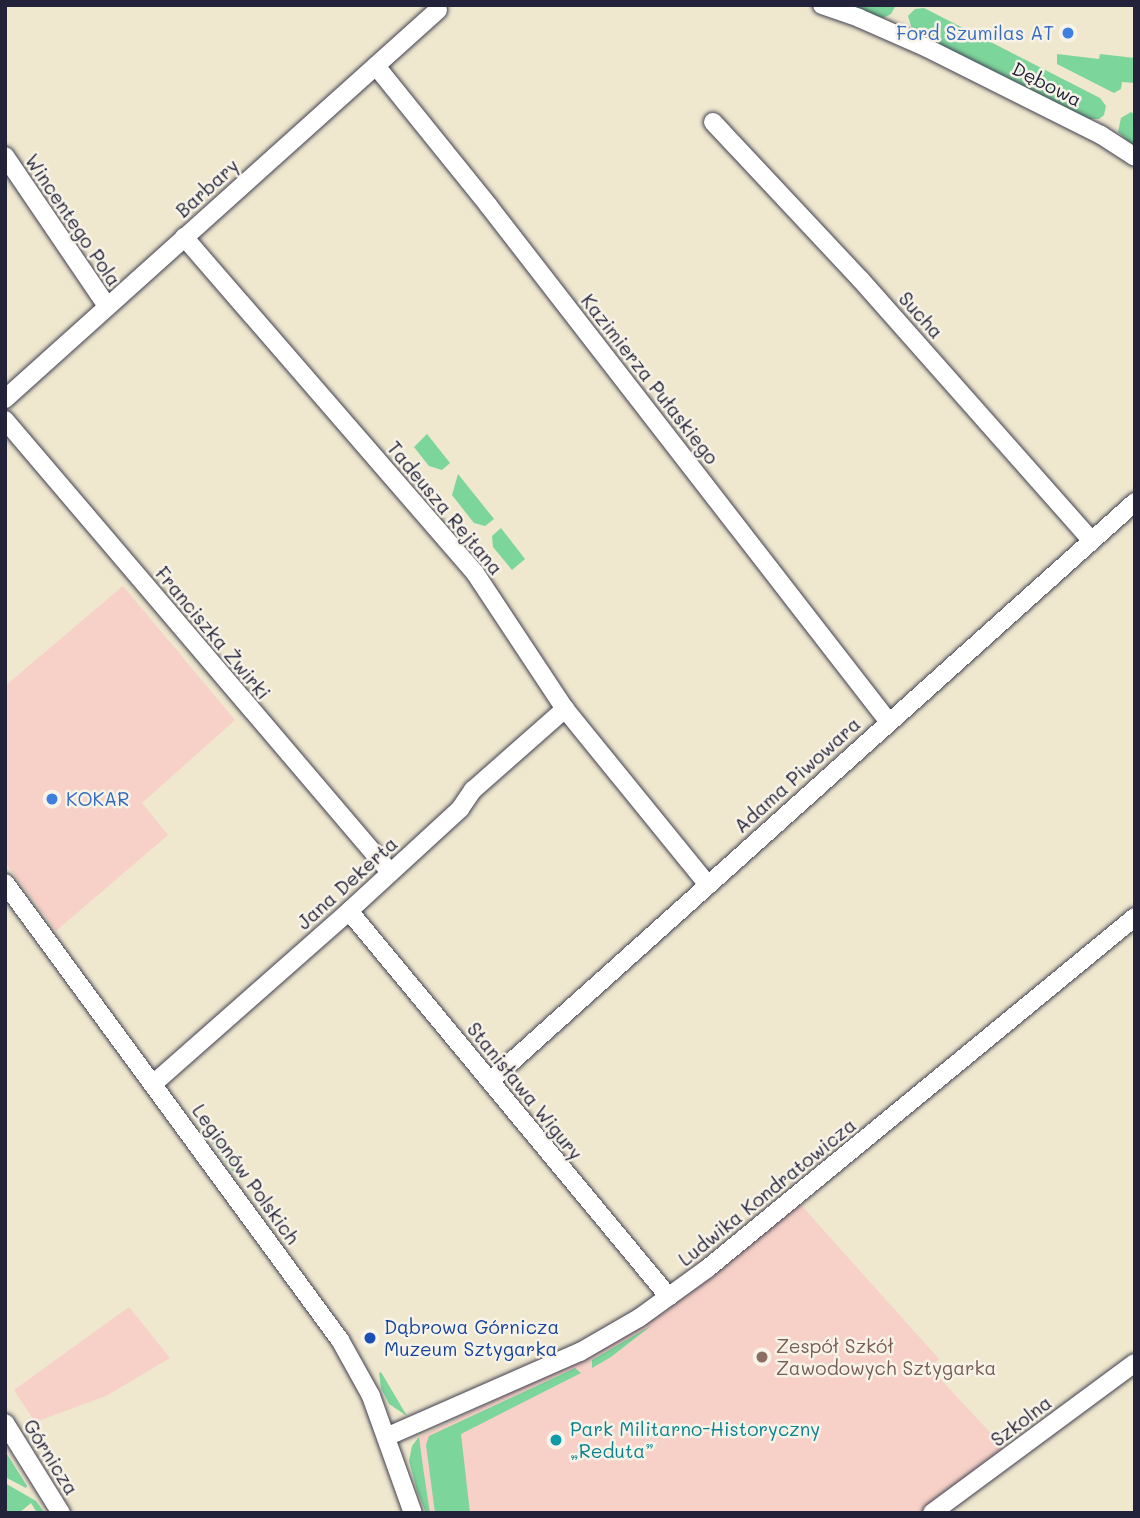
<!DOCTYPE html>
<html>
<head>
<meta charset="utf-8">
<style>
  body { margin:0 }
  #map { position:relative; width:1140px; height:1518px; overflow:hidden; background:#efe7ce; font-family:Mali,sans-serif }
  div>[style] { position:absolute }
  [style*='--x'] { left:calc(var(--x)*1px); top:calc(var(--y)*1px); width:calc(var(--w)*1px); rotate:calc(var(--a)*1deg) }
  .built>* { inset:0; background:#f7d1c7 }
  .green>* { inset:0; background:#7cd59b }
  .roads { filter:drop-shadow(0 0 2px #414051) drop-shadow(0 0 2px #414051) }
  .minor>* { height:18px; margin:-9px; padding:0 9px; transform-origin:9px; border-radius:9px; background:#fff }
  .dots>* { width:19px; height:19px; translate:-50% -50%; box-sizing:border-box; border:4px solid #f7f3e8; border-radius:50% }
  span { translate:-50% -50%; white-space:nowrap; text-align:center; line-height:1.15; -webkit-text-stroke:5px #f7f3e8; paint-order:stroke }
  .shop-label { font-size:19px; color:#366cbe }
  .right { translate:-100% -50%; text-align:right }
  .left { translate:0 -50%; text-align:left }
  .street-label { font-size:19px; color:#22223b }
  .transit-label { font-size:19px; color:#164399 }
  .education-label { font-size:19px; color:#785e54 }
  .culture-label { font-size:19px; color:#0d838f }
  .frame { position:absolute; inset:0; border:7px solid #22223b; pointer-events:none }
</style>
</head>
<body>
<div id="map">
  <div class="built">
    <div style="clip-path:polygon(123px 586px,235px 720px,142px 803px,168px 835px,56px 931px,5px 862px,5px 686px)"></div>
    <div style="clip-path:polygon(800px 1204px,939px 1359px,930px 1368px,1002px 1445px,1002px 1452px,921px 1513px,426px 1513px,409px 1461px,412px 1446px,419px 1437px,623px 1338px,685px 1295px)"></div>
    <div style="clip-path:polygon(129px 1307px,170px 1358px,106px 1396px,35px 1422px,14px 1390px)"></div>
  </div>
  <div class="green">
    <div style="clip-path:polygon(849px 5px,896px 5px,891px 14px,883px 18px)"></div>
    <div style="clip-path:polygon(924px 8px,1100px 98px,1106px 106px,1104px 115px,1099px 119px,1087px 119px,913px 32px,908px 16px,915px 9px)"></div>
    <div style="clip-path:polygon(1057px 54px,1099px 59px,1100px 54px,1135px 58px,1135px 83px,1122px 82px,1121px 89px,1114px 93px,1057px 64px)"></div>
    <div style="clip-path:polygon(1131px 112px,1135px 115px,1135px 147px,1118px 132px,1121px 118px)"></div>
    <div style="clip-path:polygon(427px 434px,450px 463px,442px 470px,429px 466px,414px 447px)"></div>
    <div style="clip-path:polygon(458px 474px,494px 519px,485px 526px,474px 523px,452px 495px)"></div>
    <div style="clip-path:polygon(501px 528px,525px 559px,512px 570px,493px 547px,492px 536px)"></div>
    <div style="clip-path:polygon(217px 1137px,241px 1170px,235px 1174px,211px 1141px)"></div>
    <div style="clip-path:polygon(652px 1325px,611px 1357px,592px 1368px,592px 1360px)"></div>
    <div style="clip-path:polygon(575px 1368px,581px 1373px,461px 1434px,470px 1513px,435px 1513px,426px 1445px,429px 1436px)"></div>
    <div style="clip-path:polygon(381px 1372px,407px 1416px,389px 1404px,381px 1388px,379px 1373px)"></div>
    <div style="clip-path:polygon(419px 1437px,424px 1474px,430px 1513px,426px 1513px,417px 1491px,409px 1461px,412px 1446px)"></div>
    <div style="clip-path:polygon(5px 1451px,27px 1486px,26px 1488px,5px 1477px)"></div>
    <div style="clip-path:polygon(5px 1483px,36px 1501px,45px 1513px,37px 1513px,31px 1503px,19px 1513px,5px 1513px)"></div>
  </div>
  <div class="roads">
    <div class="minor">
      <div style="--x:822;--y:5;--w:39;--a:19"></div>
      <div style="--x:859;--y:18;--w:74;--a:23.8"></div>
      <div style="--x:927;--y:48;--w:195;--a:26.6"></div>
      <div style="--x:1101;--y:135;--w:40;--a:32.9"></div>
      <div style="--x:376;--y:66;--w:179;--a:51.1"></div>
      <div style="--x:488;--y:205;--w:653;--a:52.22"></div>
      <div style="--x:713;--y:122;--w:216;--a:46.9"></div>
      <div style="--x:861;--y:280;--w:347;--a:48.5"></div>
      <div style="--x:5;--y:156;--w:181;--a:55.8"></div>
      <div style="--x:184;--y:237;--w:444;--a:49.1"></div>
      <div style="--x:475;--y:573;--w:163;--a:56.5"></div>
      <div style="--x:565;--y:709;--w:227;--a:50.9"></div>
      <div style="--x:5;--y:399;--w:582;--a:-41.94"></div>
      <div style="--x:5;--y:420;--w:594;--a:49.58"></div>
      <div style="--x:5;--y:883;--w:567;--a:53.76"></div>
      <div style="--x:340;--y:1340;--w:64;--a:61"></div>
      <div style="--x:371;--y:1396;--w:124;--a:70.3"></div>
      <div style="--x:349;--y:911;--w:501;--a:50.34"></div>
      <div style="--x:490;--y:1081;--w:867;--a:-41.91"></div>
      <div style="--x:153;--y:1084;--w:261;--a:-41.4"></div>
      <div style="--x:349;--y:911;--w:151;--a:-42.6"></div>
      <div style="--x:460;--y:809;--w:23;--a:-56"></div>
      <div style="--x:473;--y:790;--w:123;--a:-41.4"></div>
      <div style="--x:5;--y:1423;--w:106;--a:58.1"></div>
      <div style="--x:386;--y:1437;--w:212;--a:-23.7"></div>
      <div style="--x:580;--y:1352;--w:68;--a:-30"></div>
      <div style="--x:639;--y:1318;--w:85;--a:-35.9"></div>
      <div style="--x:708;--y:1268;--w:553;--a:-39.42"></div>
      <div style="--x:932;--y:1513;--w:252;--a:-36.5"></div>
    </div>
  </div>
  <div class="dots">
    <div style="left:1068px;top:33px;background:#3f7fe0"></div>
    <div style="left:52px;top:799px;background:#3f7fe0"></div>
    <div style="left:370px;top:1338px;background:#1a4fb4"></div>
    <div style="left:762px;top:1357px;background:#8d6e63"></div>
    <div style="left:556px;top:1440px;background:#0f9aa8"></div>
  </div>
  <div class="shop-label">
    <span class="right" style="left:1054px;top:33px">Ford Szumilas AT</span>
    <span class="left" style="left:66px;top:799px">KOKAR</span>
  </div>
  <div class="street-label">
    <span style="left:1047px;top:84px;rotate:27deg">Dębowa</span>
    <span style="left:207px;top:188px;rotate:-42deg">Barbary</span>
    <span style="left:73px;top:220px;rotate:56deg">Wincentego Pola</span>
    <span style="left:921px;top:315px;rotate:48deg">Sucha</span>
    <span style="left:650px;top:379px;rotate:52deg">Kazimierza Pułaskiego</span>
    <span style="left:445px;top:508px;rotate:50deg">Tadeusza Rejtana</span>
    <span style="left:213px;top:633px;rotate:50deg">Franciszka Żwirki</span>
    <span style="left:797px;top:775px;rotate:-42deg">Adama Piwowara</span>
    <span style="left:347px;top:883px;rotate:-42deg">Jana Dekerta</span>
    <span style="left:525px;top:1091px;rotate:51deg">Stanisława Wigury</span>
    <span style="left:246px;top:1174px;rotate:54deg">Legionów Polskich</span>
    <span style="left:767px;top:1192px;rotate:-39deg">Ludwika Kondratowicza</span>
    <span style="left:1021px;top:1421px;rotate:-37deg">Szkolna</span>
    <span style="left:51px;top:1457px;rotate:58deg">Górnicza</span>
  </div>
  <div class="transit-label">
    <span class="left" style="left:384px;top:1338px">Dąbrowa Górnicza<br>Muzeum Sztygarka</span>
  </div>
  <div class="education-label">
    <span class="left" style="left:776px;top:1357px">Zespół Szkół<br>Zawodowych Sztygarka</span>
  </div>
  <div class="culture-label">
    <span class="left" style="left:570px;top:1440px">Park Militarno-Historyczny<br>„Reduta”</span>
  </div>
  <div class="frame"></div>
</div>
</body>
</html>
